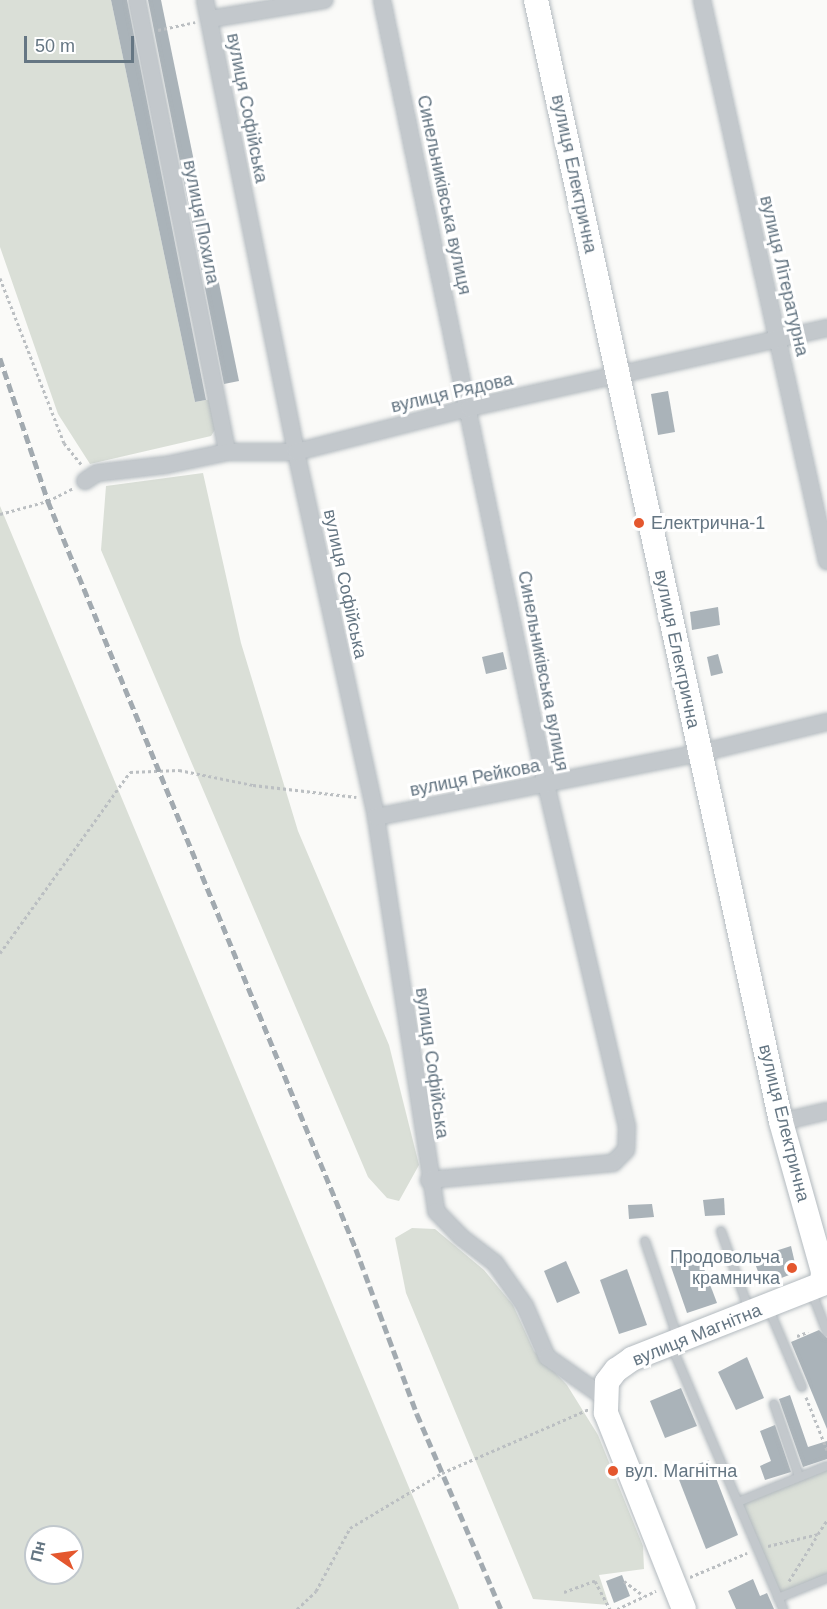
<!DOCTYPE html>
<html>
<head>
<meta charset="utf-8">
<style>
  body { margin:0 }
  #map { position:relative; width:827px; height:1609px; overflow:hidden; background:#fafaf8; font-family:Helvetica,sans-serif }
  div>[style] { position:absolute }
  [style*='--x'] { left:calc(var(--x)*1px); top:calc(var(--y)*1px); width:calc(var(--w)*1px); rotate:calc(var(--a)*1deg) }
  .green>* { inset:0; background:#dadfd7 }
  .building>* { inset:0; background:#aab3b9 }
  .path>* { height:3px; margin-top:-1.5px; transform-origin:0; background:repeating-linear-gradient(90deg,#bbbfc2 0 3px,transparent 0 6px) }
  .roads { filter:drop-shadow(0 0 2px #b3babf) drop-shadow(0 0 2px #b3babf) }
  .lane>* { height:8px; margin:-4px; padding:0 4px; transform-origin:4px; border-radius:4px; background:#c3c8cc }
  .street>* { height:16px; margin:-8px; padding:0 8px; transform-origin:8px; border-radius:8px; background:#c3c8cc }
  .secondary>* { height:24px; margin:-12px; padding:0 12px; transform-origin:12px; border-radius:12px; background:#fff }
  .rail>* { height:4.5px; margin-top:-2.25px; transform-origin:0; background:repeating-linear-gradient(90deg,#a2aab0 0 9px,transparent 0 13.5px) }
  .dots>* { width:16px; height:16px; translate:-50% -50%; box-sizing:border-box; border:3px solid #fff; border-radius:50% }
  span { translate:-50% -50%; white-space:nowrap; text-align:center; line-height:1.15; -webkit-text-stroke:6px #fff; paint-order:stroke }
  .street-label { font-size:18px; color:#657683 }
  .poi-label { font-size:18px; color:#657683 }
  .left { translate:0 -50%; text-align:left }
  .right { translate:-100% -50%; text-align:right }
  .north { position:absolute; left:24px; top:1525px; width:60px; height:60px; box-sizing:border-box; background:#fff; border:2px solid #c1c8cd; border-radius:50%; rotate:283deg; font-size:16px; font-weight:700; line-height:24px; text-align:center; color:#657683 }
  .north::after { content:''; display:block; margin:auto; width:21px; height:27px; background:#e4572e; clip-path:polygon(50% 0,100% 100%,50% 72%,0 100%) }
  .scale { position:absolute; left:24px; top:36px; width:110px; height:27px; box-sizing:border-box; border:3px solid #657683; border-top:0; padding-left:8px; font-size:18px; line-height:21px; white-space:nowrap; color:#657683; -webkit-text-stroke:4px #fff; paint-order:stroke }
</style>
</head>
<body>
<div id="map">
  <div class="green">
    <div style="clip-path:polygon(0 0,111px 0,195px 402px,212px 399px,218px 425px,211px 436px,90px 464px,58px 414px,0 247px)"></div>
    <div style="clip-path:polygon(203px 473px,241px 643px,298px 831px,389px 1045px,419px 1165px,399px 1201px,387px 1198px,368px 1177px,101px 550px,106px 486px)"></div>
    <div style="clip-path:polygon(evenodd,0 506px,458px 1605px,459px 1609px,0 1609px,0 506px,36px 1537px,72px 1537px,72px 1573px,36px 1573px,36px 1537px)"></div>
    <div style="clip-path:polygon(412px 1228px,435px 1229px,484px 1270px,513px 1305px,534px 1351px,567px 1385px,598px 1435px,643px 1546px,644px 1569px,599px 1575px,609px 1605px,533px 1599px,406px 1293px,395px 1238px)"></div>
    <div style="clip-path:polygon(827px 1466px,827px 1578px,778px 1598px,738px 1502px)"></div>
  </div>
  <div class="building">
    <div style="clip-path:polygon(111px 0,127px 0,206px 400px,195px 402px)"></div>
    <div style="clip-path:polygon(148px 0,161px 0,239px 381px,224px 384px)"></div>
    <div style="clip-path:polygon(668px 391px,675px 432px,658px 435px,651px 394px)"></div>
    <div style="clip-path:polygon(718px 607px,720px 625px,692px 630px,690px 612px)"></div>
    <div style="clip-path:polygon(503px 652px,507px 669px,486px 674px,482px 657px)"></div>
    <div style="clip-path:polygon(718px 654px,723px 673px,711px 676px,707px 657px)"></div>
    <div style="clip-path:polygon(724px 1198px,725px 1215px,705px 1216px,703px 1200px)"></div>
    <div style="clip-path:polygon(652px 1204px,654px 1217px,629px 1219px,628px 1205px)"></div>
    <div style="clip-path:polygon(791px 1246px,797px 1272px,763px 1285px,753px 1258px)"></div>
    <div style="clip-path:polygon(697px 1250px,717px 1303px,687px 1313px,669px 1261px)"></div>
    <div style="clip-path:polygon(566px 1261px,580px 1293px,557px 1303px,544px 1271px)"></div>
    <div style="clip-path:polygon(627px 1269px,647px 1325px,619px 1334px,600px 1280px)"></div>
    <div style="clip-path:polygon(819px 1330px,827px 1338px,827px 1429px,791px 1342px)"></div>
    <div style="clip-path:polygon(747px 1357px,764px 1398px,736px 1410px,718px 1372px)"></div>
    <div style="clip-path:polygon(681px 1388px,697px 1426px,665px 1438px,650px 1401px)"></div>
    <div style="clip-path:polygon(790px 1395px,808px 1447px,827px 1441px,827px 1459px,803px 1467px,779px 1399px)"></div>
    <div style="clip-path:polygon(775px 1425px,791px 1472px,765px 1480px,760px 1466px,771px 1461px,760px 1431px)"></div>
    <div style="clip-path:polygon(709px 1460px,738px 1535px,706px 1549px,676px 1472px)"></div>
    <div style="clip-path:polygon(622px 1575px,630px 1596px,614px 1603px,606px 1581px)"></div>
    <div style="clip-path:polygon(753px 1579px,760px 1596px,767px 1593px,774px 1609px,736px 1609px,728px 1591px)"></div>
  </div>
  <div class="path">
    <div style="--x:158;--y:30;--w:38;--a:-12"></div>
    <div style="--x:0;--y:278;--w:177;--a:68.8"></div>
    <div style="--x:64;--y:443;--w:28;--a:51"></div>
    <div style="--x:0;--y:514;--w:50;--a:-15.2"></div>
    <div style="--x:48;--y:501;--w:28;--a:-27"></div>
    <div style="--x:0;--y:953;--w:223;--a:-54.3"></div>
    <div style="--x:130;--y:772;--w:49;--a:-2.3"></div>
    <div style="--x:179;--y:770;--w:76;--a:11.5"></div>
    <div style="--x:253;--y:785;--w:104;--a:6.6"></div>
    <div style="--x:797;--y:1336;--w:12;--a:-20"></div>
    <div style="--x:806;--y:1397;--w:57;--a:68.4"></div>
    <div style="--x:768;--y:1546;--w:51;--a:-13.5"></div>
    <div style="--x:818;--y:1534;--w:17;--a:-57"></div>
    <div style="--x:690;--y:1577;--w:62;--a:-22.8"></div>
    <div style="--x:624;--y:1581;--w:25;--a:37"></div>
    <div style="--x:789;--y:1581;--w:53;--a:-58.1"></div>
    <div style="--x:564;--y:1592;--w:33;--a:-20"></div>
    <div style="--x:595;--y:1581;--w:32;--a:62"></div>
    <div style="--x:297;--y:1609;--w:26;--a:-43"></div>
    <div style="--x:316;--y:1591;--w:72;--a:-61.6"></div>
    <div style="--x:350;--y:1528;--w:107;--a:-30.9"></div>
    <div style="--x:442;--y:1473;--w:160;--a:-23.5"></div>
    <div style="--x:617;--y:1609;--w:43;--a:-24.8"></div>
  </div>
  <div class="roads">
    <div class="lane">
      <div style="--x:721;--y:1231;--w:84;--a:70.5"></div>
      <div style="--x:645;--y:1241;--w:103;--a:71.4"></div>
      <div style="--x:811;--y:1290;--w:45;--a:69.1"></div>
      <div style="--x:768;--y:1307;--w:87;--a:67"></div>
      <div style="--x:672;--y:1347;--w:285;--a:67"></div>
      <div style="--x:774;--y:1404;--w:76;--a:70.9"></div>
      <div style="--x:738;--y:1502;--w:96;--a:-22"></div>
      <div style="--x:778;--y:1598;--w:53;--a:-22.2"></div>
    </div>
    <div class="street">
      <div style="--x:137;--y:0;--w:461;--a:78.7"></div>
      <div style="--x:205;--y:0;--w:461;--a:78.6"></div>
      <div style="--x:296;--y:452;--w:374;--a:77.6"></div>
      <div style="--x:376;--y:817;--w:399;--a:81.3"></div>
      <div style="--x:436;--y:1211;--w:36;--a:46"></div>
      <div style="--x:461;--y:1237;--w:43;--a:37.4"></div>
      <div style="--x:495;--y:1263;--w:52;--a:55.1"></div>
      <div style="--x:525;--y:1306;--w:56;--a:66.7"></div>
      <div style="--x:547;--y:1357;--w:70;--a:35.1"></div>
      <div style="--x:382;--y:0;--w:801;--a:78.19"></div>
      <div style="--x:546;--y:784;--w:351;--a:76.7"></div>
      <div style="--x:627;--y:1126;--w:24;--a:92"></div>
      <div style="--x:626;--y:1150;--w:18;--a:135"></div>
      <div style="--x:613;--y:1163;--w:185;--a:174.7"></div>
      <div style="--x:702;--y:0;--w:575;--a:77.44"></div>
      <div style="--x:210;--y:19;--w:116;--a:-9.5"></div>
      <div style="--x:85;--y:481;--w:14;--a:-34"></div>
      <div style="--x:97;--y:473;--w:69;--a:-6.6"></div>
      <div style="--x:166;--y:465;--w:62;--a:-12"></div>
      <div style="--x:227;--y:452;--w:69;--a:0"></div>
      <div style="--x:296;--y:452;--w:179;--a:-14.3"></div>
      <div style="--x:469;--y:408;--w:367;--a:-12.6"></div>
      <div style="--x:376;--y:817;--w:330;--a:-11.2"></div>
      <div style="--x:700;--y:753;--w:131;--a:-13.7"></div>
      <div style="--x:781;--y:1122;--w:47;--a:-13.4"></div>
    </div>
    <div class="secondary">
      <div style="--x:536;--y:0;--w:1148;--a:77.68"></div>
      <div style="--x:781;--y:1122;--w:155;--a:74.3"></div>
      <div style="--x:823;--y:1271;--w:13;--a:94"></div>
      <div style="--x:822;--y:1284;--w:204;--a:158.5"></div>
      <div style="--x:632;--y:1359;--w:19;--a:145"></div>
      <div style="--x:616;--y:1370;--w:15;--a:127"></div>
      <div style="--x:607;--y:1382;--w:31;--a:92"></div>
      <div style="--x:606;--y:1413;--w:211;--a:68.3"></div>
    </div>
  </div>
  <div class="rail">
    <div style="--x:0;--y:358;--w:151;--a:71.4"></div>
    <div style="--x:48;--y:501;--w:809;--a:67.62"></div>
    <div style="--x:356;--y:1249;--w:176;--a:69.7"></div>
    <div style="--x:417;--y:1414;--w:212;--a:66.7"></div>
  </div>
  <div class="dots">
    <div style="left:639px;top:523px;background:#e4572e"></div>
    <div style="left:792px;top:1268px;background:#e4572e"></div>
    <div style="left:613px;top:1471px;background:#e4572e"></div>
  </div>
  <div class="street-label">
    <span style="left:247px;top:108px;rotate:79deg">вулиця Софійська</span>
    <span style="left:574px;top:174px;rotate:78deg">вулиця Електрична</span>
    <span style="left:444px;top:195px;rotate:78deg">Синельниківська вулиця</span>
    <span style="left:201px;top:222px;rotate:79deg">вулиця Похила</span>
    <span style="left:784px;top:276px;rotate:77deg">вулиця Літературна</span>
    <span style="left:452px;top:393px;rotate:-13deg">вулиця Рядова</span>
    <span style="left:345px;top:584px;rotate:78deg">вулиця Софійська</span>
    <span style="left:677px;top:649px;rotate:78deg">вулиця Електрична</span>
    <span style="left:543px;top:671px;rotate:79deg">Синельниківська вулиця</span>
    <span style="left:475px;top:778px;rotate:-11deg">вулиця Рейкова</span>
    <span style="left:432px;top:1063px;rotate:82deg">вулиця Софійська</span>
    <span style="left:784px;top:1123px;rotate:76deg">вулиця Електрична</span>
    <span style="left:697px;top:1335px;rotate:-22deg">вулиця Магнітна</span>
  </div>
  <div class="poi-label">
    <span class="left" style="left:651px;top:523px">Електрична-1</span>
    <span class="right" style="left:780px;top:1268px">Продовольча<br>крамничка</span>
    <span class="left" style="left:625px;top:1471px">вул. Магнітна</span>
  </div>
  <div class="north">Пн</div>
  <div class="scale">50 m</div>
</div>
</body>
</html>
